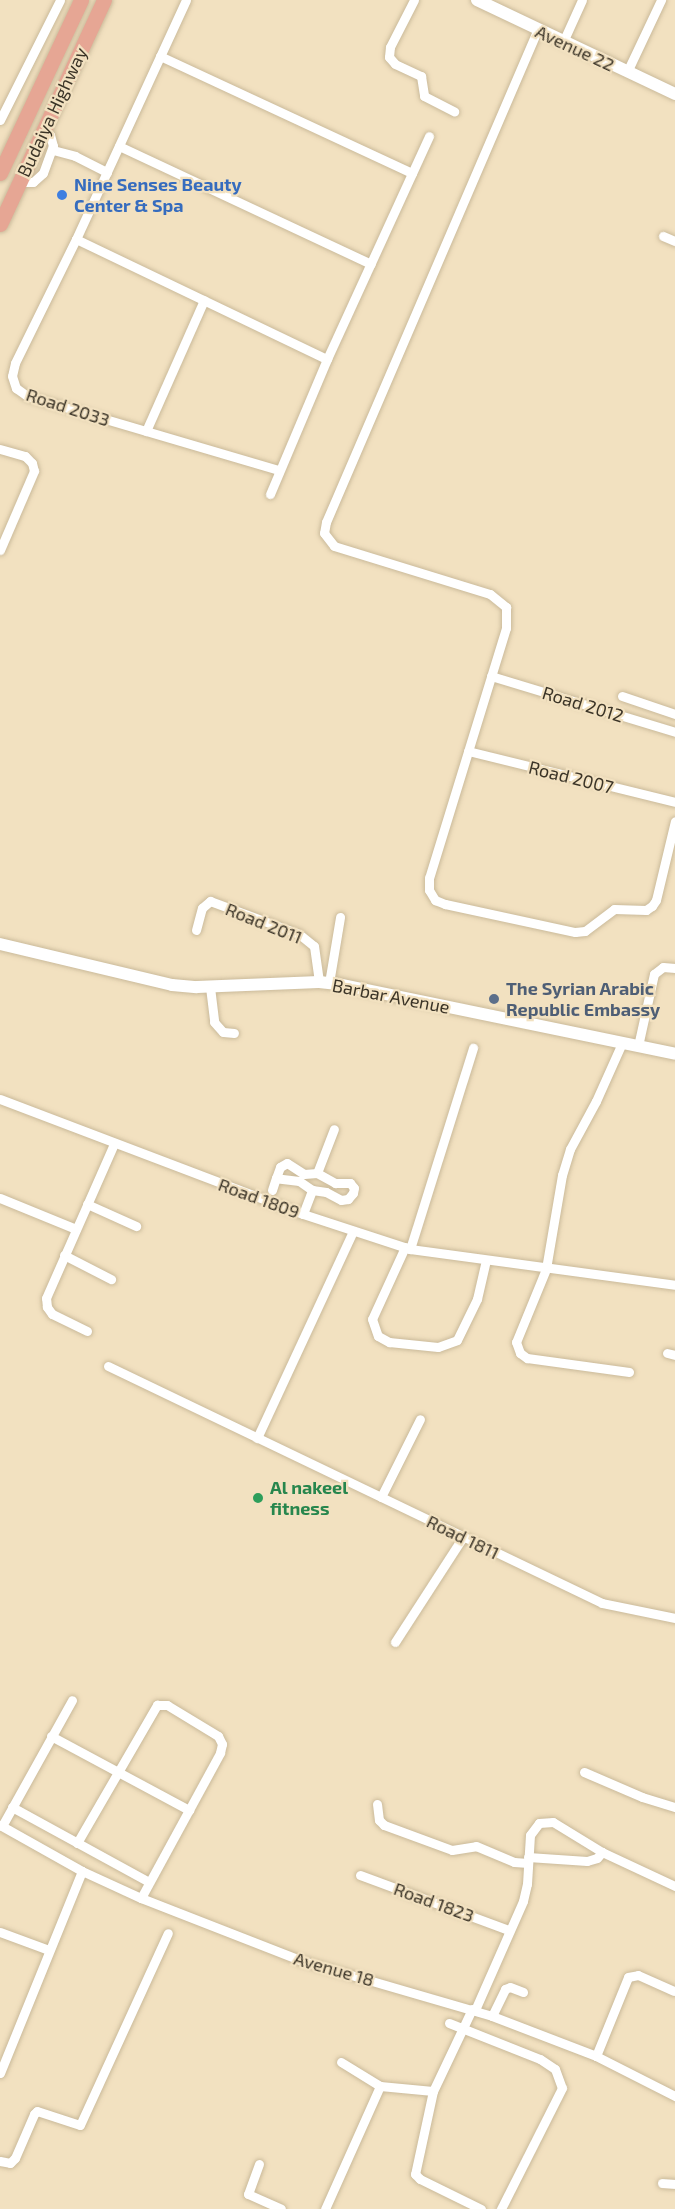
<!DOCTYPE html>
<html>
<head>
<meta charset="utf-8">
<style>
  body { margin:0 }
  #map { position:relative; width:675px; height:2209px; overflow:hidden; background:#f2e1c0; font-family:"Exo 2",sans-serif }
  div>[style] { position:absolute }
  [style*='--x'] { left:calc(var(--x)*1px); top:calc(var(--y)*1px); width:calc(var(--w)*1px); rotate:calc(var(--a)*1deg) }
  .roads { filter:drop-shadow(0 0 2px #caba9a) drop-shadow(0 0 2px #caba9a) }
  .minor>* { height:9px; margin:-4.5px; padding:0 4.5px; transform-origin:4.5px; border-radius:4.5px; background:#fff }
  .tertiary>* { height:12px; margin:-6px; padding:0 6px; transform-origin:6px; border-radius:6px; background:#fff }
  .primary>* { height:15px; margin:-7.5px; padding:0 7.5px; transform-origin:7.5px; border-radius:7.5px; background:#e6a694 }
  .dots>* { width:16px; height:16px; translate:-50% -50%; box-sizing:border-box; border:3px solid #f2e1c0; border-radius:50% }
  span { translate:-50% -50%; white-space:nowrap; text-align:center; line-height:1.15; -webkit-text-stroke:4.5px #f2e1c0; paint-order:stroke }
  .street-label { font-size:18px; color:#3b3427 }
  .shop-label { font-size:18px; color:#366cbe; font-weight:700 }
  .left { translate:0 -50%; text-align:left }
  .service-label { font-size:18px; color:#4e5e75; font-weight:700 }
  .leisure-label { font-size:18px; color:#27864d; font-weight:700 }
</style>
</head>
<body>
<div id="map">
  <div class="roads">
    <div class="minor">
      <div style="--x:186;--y:0;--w:263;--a:114.7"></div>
      <div style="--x:76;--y:239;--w:138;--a:116.2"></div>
      <div style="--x:15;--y:363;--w:13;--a:103"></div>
      <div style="--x:12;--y:376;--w:13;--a:72"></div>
      <div style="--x:16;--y:388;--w:14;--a:36"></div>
      <div style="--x:27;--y:396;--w:263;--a:16.4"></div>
      <div style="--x:414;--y:0;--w:53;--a:117.1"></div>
      <div style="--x:390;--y:47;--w:10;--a:96"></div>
      <div style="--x:389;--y:57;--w:9;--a:49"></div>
      <div style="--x:395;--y:64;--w:29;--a:25"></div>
      <div style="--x:421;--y:76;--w:20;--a:81"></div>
      <div style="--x:424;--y:96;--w:34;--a:27"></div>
      <div style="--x:537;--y:31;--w:534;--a:113.25"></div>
      <div style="--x:326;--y:522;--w:11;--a:100"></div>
      <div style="--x:324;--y:533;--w:16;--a:52"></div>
      <div style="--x:334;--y:546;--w:163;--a:17.1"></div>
      <div style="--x:490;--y:594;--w:21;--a:39"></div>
      <div style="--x:506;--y:607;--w:21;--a:90"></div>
      <div style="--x:506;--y:628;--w:262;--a:107.1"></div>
      <div style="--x:429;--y:878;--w:12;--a:90"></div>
      <div style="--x:429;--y:890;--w:12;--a:59"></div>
      <div style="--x:435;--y:900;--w:11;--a:22"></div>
      <div style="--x:445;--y:904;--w:133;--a:12.2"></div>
      <div style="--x:575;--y:932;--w:10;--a:-6"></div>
      <div style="--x:585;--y:931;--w:36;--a:-37"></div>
      <div style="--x:614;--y:909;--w:32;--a:2"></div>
      <div style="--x:646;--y:910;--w:7;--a:-34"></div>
      <div style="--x:652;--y:906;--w:7;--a:-56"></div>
      <div style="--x:656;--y:900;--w:81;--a:-76.5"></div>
      <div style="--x:563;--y:42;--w:46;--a:-65.7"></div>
      <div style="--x:160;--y:56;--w:278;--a:24.9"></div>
      <div style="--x:627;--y:72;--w:80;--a:-64.7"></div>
      <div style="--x:0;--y:120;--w:134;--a:-63.4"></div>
      <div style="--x:119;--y:146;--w:278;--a:25.1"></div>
      <div style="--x:53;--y:150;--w:23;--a:15"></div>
      <div style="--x:75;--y:156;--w:36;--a:27"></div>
      <div style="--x:20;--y:182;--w:13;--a:0"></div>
      <div style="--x:33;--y:182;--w:13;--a:-42"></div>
      <div style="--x:43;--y:173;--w:29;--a:-70"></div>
      <div style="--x:53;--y:146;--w:11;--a:-105"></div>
      <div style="--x:50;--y:135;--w:8;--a:-140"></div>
      <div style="--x:663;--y:236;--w:13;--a:23"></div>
      <div style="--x:76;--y:239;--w:278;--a:25.6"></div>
      <div style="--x:146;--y:431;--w:143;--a:-66.1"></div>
      <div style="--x:0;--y:449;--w:26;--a:16"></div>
      <div style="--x:25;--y:456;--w:10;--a:45"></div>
      <div style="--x:32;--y:463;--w:8;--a:76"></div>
      <div style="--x:34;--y:471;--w:86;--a:113.3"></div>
      <div style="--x:270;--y:494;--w:147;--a:-67.1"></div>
      <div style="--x:327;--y:359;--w:245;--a:-65.4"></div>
      <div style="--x:491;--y:676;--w:192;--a:16.9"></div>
      <div style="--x:622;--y:696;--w:56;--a:18.8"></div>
      <div style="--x:468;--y:751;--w:213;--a:13.8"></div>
      <div style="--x:196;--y:930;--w:23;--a:-75"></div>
      <div style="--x:202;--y:908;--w:11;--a:-41"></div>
      <div style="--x:210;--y:901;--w:95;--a:20.3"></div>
      <div style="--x:299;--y:934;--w:19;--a:39"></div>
      <div style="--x:314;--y:946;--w:36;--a:82"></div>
      <div style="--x:329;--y:983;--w:67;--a:-80.5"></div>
      <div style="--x:210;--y:987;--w:35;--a:83"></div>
      <div style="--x:214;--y:1022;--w:13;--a:48"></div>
      <div style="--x:223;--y:1032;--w:11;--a:5"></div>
      <div style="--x:622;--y:1043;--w:64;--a:114.1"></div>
      <div style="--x:596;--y:1101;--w:55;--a:118.4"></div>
      <div style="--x:570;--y:1149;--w:27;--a:107"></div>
      <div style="--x:562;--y:1175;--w:95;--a:99.7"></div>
      <div style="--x:546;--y:1269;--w:79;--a:112.3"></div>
      <div style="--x:516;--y:1342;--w:12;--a:70"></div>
      <div style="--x:520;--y:1353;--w:9;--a:36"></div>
      <div style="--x:527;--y:1358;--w:103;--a:7.8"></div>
      <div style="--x:638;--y:1046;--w:74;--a:-77.5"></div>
      <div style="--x:654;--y:974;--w:11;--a:-38"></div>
      <div style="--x:663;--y:967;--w:12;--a:5"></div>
      <div style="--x:0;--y:1099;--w:324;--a:20.8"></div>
      <div style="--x:303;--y:1214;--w:113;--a:18.1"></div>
      <div style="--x:410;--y:1249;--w:267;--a:7.7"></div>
      <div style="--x:287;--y:1163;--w:20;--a:33"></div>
      <div style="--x:304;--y:1174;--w:13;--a:-4"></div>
      <div style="--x:317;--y:1173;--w:21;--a:29"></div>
      <div style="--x:335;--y:1183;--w:15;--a:0"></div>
      <div style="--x:350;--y:1183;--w:6;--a:51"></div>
      <div style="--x:354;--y:1188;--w:5;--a:101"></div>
      <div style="--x:353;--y:1193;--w:8;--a:130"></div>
      <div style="--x:348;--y:1199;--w:7;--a:172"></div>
      <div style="--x:341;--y:1200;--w:17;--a:-152"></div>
      <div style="--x:326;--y:1192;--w:14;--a:-172"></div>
      <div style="--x:312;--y:1190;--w:16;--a:-145"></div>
      <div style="--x:299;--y:1181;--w:23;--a:-173"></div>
      <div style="--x:276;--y:1178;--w:12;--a:-70"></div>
      <div style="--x:280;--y:1167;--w:8;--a:-30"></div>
      <div style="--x:317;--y:1173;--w:47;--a:-68.9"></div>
      <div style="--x:272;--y:1190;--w:13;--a:-72"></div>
      <div style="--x:0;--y:1198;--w:82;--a:22.2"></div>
      <div style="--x:87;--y:1204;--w:54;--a:24.2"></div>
      <div style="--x:303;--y:1214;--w:26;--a:-69"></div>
      <div style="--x:405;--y:1247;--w:79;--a:114.6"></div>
      <div style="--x:372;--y:1319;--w:18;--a:71"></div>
      <div style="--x:378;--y:1336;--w:13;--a:29"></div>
      <div style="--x:389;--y:1342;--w:49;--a:5.8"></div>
      <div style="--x:438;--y:1347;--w:20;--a:-20"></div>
      <div style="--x:457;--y:1340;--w:46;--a:-64"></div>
      <div style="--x:477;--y:1299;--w:39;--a:-77"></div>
      <div style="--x:410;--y:1249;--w:211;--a:-72.6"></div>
      <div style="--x:64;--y:1255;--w:53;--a:27.1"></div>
      <div style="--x:87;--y:1331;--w:39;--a:-154"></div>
      <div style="--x:52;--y:1314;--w:9;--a:-126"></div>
      <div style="--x:47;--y:1307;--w:9;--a:-96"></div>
      <div style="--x:46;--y:1298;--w:168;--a:-66.2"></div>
      <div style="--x:667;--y:1353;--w:8;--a:14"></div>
      <div style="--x:108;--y:1366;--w:548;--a:25.63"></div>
      <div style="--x:602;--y:1603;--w:75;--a:11.6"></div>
      <div style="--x:257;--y:1438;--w:228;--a:-65.1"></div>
      <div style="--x:381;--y:1497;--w:87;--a:-63.4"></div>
      <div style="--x:395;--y:1642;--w:125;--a:-57.1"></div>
      <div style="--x:51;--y:1736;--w:157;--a:28.2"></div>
      <div style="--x:584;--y:1772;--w:63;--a:23.3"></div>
      <div style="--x:642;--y:1797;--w:34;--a:17"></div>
      <div style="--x:377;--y:1804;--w:16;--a:83"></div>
      <div style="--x:379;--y:1820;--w:7;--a:45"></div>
      <div style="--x:384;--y:1825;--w:72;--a:20.2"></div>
      <div style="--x:452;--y:1850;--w:24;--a:-9"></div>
      <div style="--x:476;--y:1846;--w:41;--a:22.8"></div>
      <div style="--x:514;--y:1862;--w:14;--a:4"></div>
      <div style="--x:12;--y:1807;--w:156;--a:28.7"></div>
      <div style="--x:0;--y:1825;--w:94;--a:29.3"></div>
      <div style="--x:82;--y:1871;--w:65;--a:24.6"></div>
      <div style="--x:141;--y:1898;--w:174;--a:21.3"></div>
      <div style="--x:303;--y:1961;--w:197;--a:16.2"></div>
      <div style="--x:492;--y:2016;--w:111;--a:21"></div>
      <div style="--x:596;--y:2056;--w:89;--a:26.9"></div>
      <div style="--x:2;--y:1826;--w:144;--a:-60.9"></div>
      <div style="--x:77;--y:1843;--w:160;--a:-59.9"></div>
      <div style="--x:157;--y:1705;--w:10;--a:0"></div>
      <div style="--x:167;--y:1705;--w:60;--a:31.3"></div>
      <div style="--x:218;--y:1736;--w:9;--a:63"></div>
      <div style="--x:222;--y:1744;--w:9;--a:103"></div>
      <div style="--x:220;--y:1753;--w:165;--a:118.6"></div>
      <div style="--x:528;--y:1857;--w:59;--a:3.9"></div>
      <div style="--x:587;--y:1861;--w:10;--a:-17"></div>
      <div style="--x:597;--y:1858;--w:8;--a:-50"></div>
      <div style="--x:360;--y:1875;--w:159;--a:20.3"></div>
      <div style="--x:0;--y:1932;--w:52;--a:20.2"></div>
      <div style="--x:472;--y:2009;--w:91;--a:115.4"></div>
      <div style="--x:433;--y:2091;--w:85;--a:102.2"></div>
      <div style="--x:415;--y:2174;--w:7;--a:45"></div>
      <div style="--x:420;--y:2179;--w:68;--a:26.2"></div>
      <div style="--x:475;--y:2010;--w:119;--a:-66.2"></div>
      <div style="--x:523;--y:1901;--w:17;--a:-77"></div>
      <div style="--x:527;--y:1884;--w:49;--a:-86.5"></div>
      <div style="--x:530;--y:1835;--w:15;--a:-53"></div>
      <div style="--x:539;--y:1823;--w:14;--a:-4"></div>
      <div style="--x:553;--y:1822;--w:57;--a:31.5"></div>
      <div style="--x:602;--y:1852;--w:81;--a:25"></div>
      <div style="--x:492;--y:2016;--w:30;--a:-64"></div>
      <div style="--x:505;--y:1989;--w:5;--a:-22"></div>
      <div style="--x:510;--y:1987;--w:14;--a:21"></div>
      <div style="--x:449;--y:2023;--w:98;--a:21.6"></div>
      <div style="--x:540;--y:2059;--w:18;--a:34"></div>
      <div style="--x:555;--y:2069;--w:20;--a:70"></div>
      <div style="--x:562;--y:2088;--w:136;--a:116.8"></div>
      <div style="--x:596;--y:2056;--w:85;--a:-67.9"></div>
      <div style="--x:628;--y:1977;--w:10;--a:-11"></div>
      <div style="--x:638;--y:1975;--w:39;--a:24"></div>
      <div style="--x:341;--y:2062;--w:46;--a:31.6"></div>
      <div style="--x:380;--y:2086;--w:53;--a:5.4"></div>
      <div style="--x:0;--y:2073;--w:218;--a:-67.9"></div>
      <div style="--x:0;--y:2161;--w:10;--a:11"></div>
      <div style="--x:10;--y:2163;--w:7;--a:-45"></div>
      <div style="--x:15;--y:2158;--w:48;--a:-66.6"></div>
      <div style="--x:34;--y:2114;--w:4;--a:-45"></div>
      <div style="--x:37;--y:2111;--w:45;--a:18"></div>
      <div style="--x:80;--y:2125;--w:211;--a:-65.4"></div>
      <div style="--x:259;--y:2164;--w:32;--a:110"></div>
      <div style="--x:248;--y:2194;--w:36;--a:24"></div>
      <div style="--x:662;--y:2183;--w:13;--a:4"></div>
      <div style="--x:325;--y:2209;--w:135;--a:-65.9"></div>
    </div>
    <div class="tertiary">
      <div style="--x:477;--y:0;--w:219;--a:25.4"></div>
      <div style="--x:0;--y:944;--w:177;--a:13.4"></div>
      <div style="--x:172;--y:985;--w:25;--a:5"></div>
      <div style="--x:197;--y:987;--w:122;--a:-2.3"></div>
      <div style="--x:319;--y:982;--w:19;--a:6"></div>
      <div style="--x:338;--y:984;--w:344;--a:11.7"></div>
    </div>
    <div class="primary">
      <div style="--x:0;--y:173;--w:191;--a:-64.9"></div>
      <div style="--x:0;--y:224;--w:247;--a:-65.1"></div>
    </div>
  </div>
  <div class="dots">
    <div style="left:62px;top:195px;background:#3f7fe0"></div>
    <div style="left:494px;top:999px;background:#5c6f8a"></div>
    <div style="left:258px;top:1498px;background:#2e9e5b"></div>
  </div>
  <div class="street-label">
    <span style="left:575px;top:48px;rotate:25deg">Avenue 22</span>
    <span style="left:52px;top:112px;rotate:-65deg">Budaiya Highway</span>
    <span style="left:68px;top:407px;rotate:18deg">Road 2033</span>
    <span style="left:583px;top:704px;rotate:17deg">Road 2012</span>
    <span style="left:571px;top:777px;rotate:14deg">Road 2007</span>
    <span style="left:264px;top:923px;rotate:22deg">Road 2011</span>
    <span style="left:391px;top:996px;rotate:11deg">Barbar Avenue</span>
    <span style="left:259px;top:1198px;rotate:20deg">Road 1809</span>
    <span style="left:463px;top:1537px;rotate:26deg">Road 1811</span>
    <span style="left:434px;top:1902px;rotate:20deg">Road 1823</span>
    <span style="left:334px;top:1969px;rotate:16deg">Avenue 18</span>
  </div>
  <div class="shop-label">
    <span class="left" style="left:74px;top:195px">Nine Senses Beauty<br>Center &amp; Spa</span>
  </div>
  <div class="service-label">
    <span class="left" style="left:506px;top:999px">The Syrian Arabic<br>Republic Embassy</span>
  </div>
  <div class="leisure-label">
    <span class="left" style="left:270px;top:1498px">Al nakeel<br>fitness</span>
  </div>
</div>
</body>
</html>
